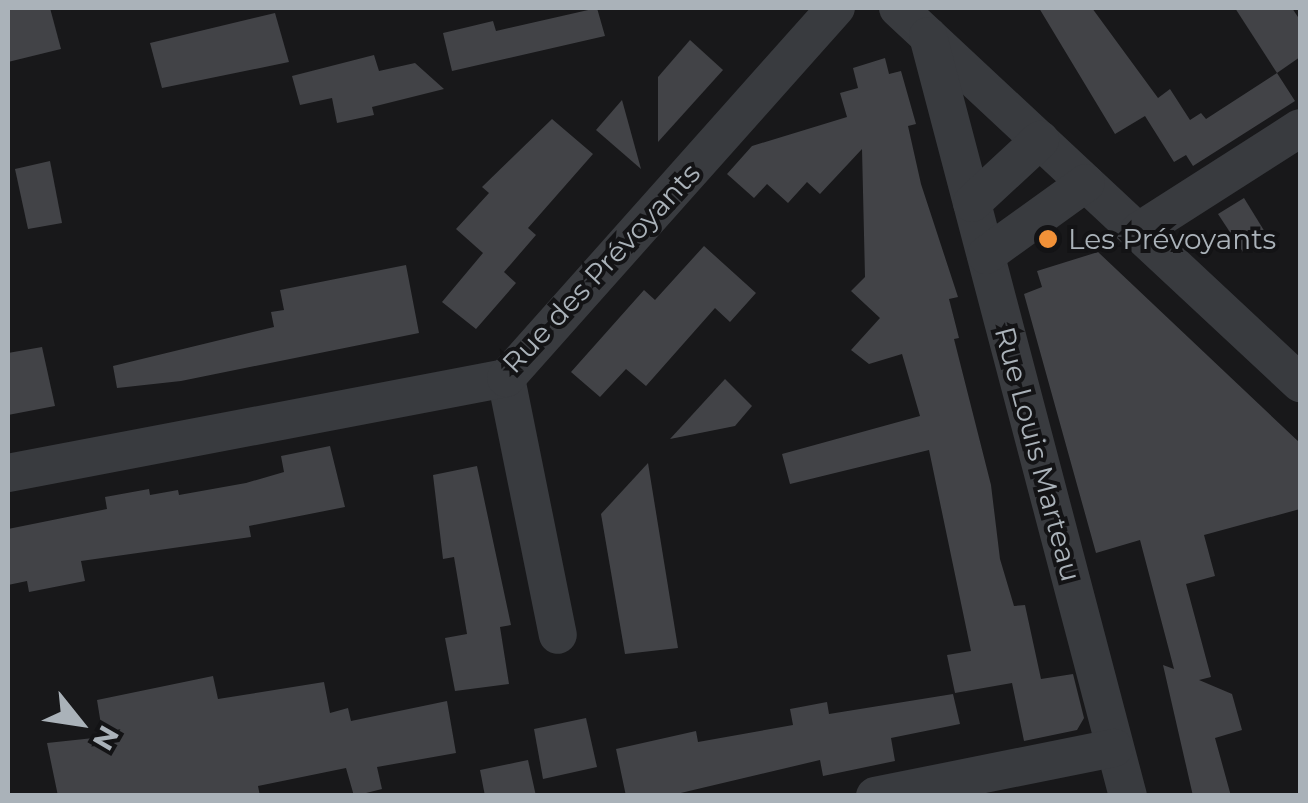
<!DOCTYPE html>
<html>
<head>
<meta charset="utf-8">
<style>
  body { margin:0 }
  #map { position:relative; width:1308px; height:803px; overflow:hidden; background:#18181a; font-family:Montserrat,sans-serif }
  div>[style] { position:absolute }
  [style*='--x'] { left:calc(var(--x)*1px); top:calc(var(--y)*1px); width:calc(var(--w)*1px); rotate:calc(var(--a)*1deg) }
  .building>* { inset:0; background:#424347 }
  .minor>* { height:38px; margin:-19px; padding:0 19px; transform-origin:19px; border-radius:19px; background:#393b3f }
  .dots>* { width:28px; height:28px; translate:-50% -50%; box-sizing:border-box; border:5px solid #131315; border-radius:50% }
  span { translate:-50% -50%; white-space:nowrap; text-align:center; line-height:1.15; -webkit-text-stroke:8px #131315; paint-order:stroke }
  .poi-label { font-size:28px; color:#aab2b9 }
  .left { translate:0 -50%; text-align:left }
  .street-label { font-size:28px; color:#aab2b9 }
  .frame { position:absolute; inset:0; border:10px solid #aab2b9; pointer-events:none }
  .north { position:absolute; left:30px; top:673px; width:100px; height:100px; -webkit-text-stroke:8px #131315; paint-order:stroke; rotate:120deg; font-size:28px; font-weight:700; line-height:40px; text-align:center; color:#aab2b9 }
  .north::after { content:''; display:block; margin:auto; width:35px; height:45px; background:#aab2b9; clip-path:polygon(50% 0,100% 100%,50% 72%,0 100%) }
</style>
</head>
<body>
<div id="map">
  <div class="building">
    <div style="clip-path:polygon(8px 8px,50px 8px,61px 49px,8px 62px)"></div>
    <div style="clip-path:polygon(597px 8px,605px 36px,452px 71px,443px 33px,493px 21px,496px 31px)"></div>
    <div style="clip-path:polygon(1039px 8px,1092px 8px,1158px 98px,1170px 89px,1190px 120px,1201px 113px,1206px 119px,1277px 73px,1295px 101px,1193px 166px,1186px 155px,1174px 162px,1145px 116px,1115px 134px)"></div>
    <div style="clip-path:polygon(1235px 8px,1292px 8px,1300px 20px,1300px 57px,1277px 73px)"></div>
    <div style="clip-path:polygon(275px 13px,289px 62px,162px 88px,150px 43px)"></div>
    <div style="clip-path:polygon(690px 40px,723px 70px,658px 142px,658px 77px)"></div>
    <div style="clip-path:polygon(374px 55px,379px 71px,415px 63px,444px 89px,372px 107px,374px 115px,337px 123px,332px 98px,300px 105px,292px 76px)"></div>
    <div style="clip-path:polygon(885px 58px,889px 74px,901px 71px,916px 124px,908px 126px,921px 184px,958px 297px,949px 299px,959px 338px,954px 339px,991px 485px,1000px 559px,1014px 606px,1025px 605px,1041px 679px,1073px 674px,1084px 718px,1077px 730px,1024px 741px,1012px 683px,955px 693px,947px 655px,971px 651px,929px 450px,790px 484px,782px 454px,920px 416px,902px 354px,869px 364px,851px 350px,880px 318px,851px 291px,865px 277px,862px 149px,820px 194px,807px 182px,788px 203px,767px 184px,754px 198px,727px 174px,752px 146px,847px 117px,840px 93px,858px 88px,853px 68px)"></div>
    <div style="clip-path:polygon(622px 100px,641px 169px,596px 130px)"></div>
    <div style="clip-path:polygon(552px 119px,593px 154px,528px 228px,536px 235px,504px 272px,516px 283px,476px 329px,442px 302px,483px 253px,456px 229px,489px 193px,482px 187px)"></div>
    <div style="clip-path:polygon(50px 161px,62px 223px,28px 229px,15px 169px)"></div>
    <div style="clip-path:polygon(1244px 198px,1268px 237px,1243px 252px,1218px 214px)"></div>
    <div style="clip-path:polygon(704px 246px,756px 293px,730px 322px,715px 308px,646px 386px,626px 369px,600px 397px,571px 372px,644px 290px,655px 300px)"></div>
    <div style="clip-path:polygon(1098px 252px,1300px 443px,1300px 509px,1204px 535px,1215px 576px,1186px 584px,1211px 677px,1199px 680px,1232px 694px,1242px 730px,1215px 738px,1231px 796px,1193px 796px,1163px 665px,1174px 669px,1140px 540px,1096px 553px,1024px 294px,1042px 287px,1037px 271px)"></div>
    <div style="clip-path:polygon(406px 265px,419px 333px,181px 381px,117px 388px,113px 366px,274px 327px,271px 312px,284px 310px,280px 290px)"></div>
    <div style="clip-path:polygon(42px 347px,55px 406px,8px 415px,8px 353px)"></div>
    <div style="clip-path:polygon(725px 379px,752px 406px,735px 426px,670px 439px)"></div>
    <div style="clip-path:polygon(330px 446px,345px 507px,249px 526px,251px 537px,81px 561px,85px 581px,29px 592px,27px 581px,8px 585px,8px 529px,107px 509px,105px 497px,149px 489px,150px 495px,178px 490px,179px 495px,246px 483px,284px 472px,281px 456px)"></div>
    <div style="clip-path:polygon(648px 463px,678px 648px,625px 654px,601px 514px)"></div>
    <div style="clip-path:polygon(477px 466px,511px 625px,500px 627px,509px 684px,455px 691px,445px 638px,467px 634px,454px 557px,443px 559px,433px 475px)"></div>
    <div style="clip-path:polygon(213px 676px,218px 699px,324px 682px,330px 713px,348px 708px,351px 721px,447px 701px,456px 753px,377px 767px,382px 789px,354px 796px,346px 768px,258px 786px,260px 796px,58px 796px,47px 743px,103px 737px,97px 700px)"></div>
    <div style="clip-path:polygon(953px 694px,960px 724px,891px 738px,895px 761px,823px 776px,820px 760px,668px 796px,626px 796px,616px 749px,696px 731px,698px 742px,793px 725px,790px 709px,827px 702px,829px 714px)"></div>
    <div style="clip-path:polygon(586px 718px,597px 767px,543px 779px,534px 729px)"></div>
    <div style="clip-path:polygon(528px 760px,536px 796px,485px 796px,480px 770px)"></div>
  </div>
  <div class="minor">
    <div style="--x:898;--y:8;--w:550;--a:43.01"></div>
    <div style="--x:928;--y:36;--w:786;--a:75.26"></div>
    <div style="--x:972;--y:203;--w:93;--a:-42.8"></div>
    <div style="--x:1139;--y:231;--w:191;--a:-32.6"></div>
    <div style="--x:986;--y:255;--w:123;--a:-35.8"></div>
    <div style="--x:506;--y:378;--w:262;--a:78.6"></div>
    <div style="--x:8;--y:473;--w:507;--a:-10.8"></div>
    <div style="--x:506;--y:378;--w:496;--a:-48.3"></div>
    <div style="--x:875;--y:796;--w:244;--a:-11.4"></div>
  </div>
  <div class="dots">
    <div style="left:1048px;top:239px;background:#f19138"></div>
  </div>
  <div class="poi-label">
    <span class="left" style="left:1068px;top:239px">Les Prévoyants</span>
  </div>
  <div class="street-label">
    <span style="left:601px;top:268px;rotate:-47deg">Rue des Prévoyants</span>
    <span style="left:1038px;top:454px;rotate:75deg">Rue Louis Marteau</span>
  </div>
  <div class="frame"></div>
  <div class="north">N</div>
</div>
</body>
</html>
